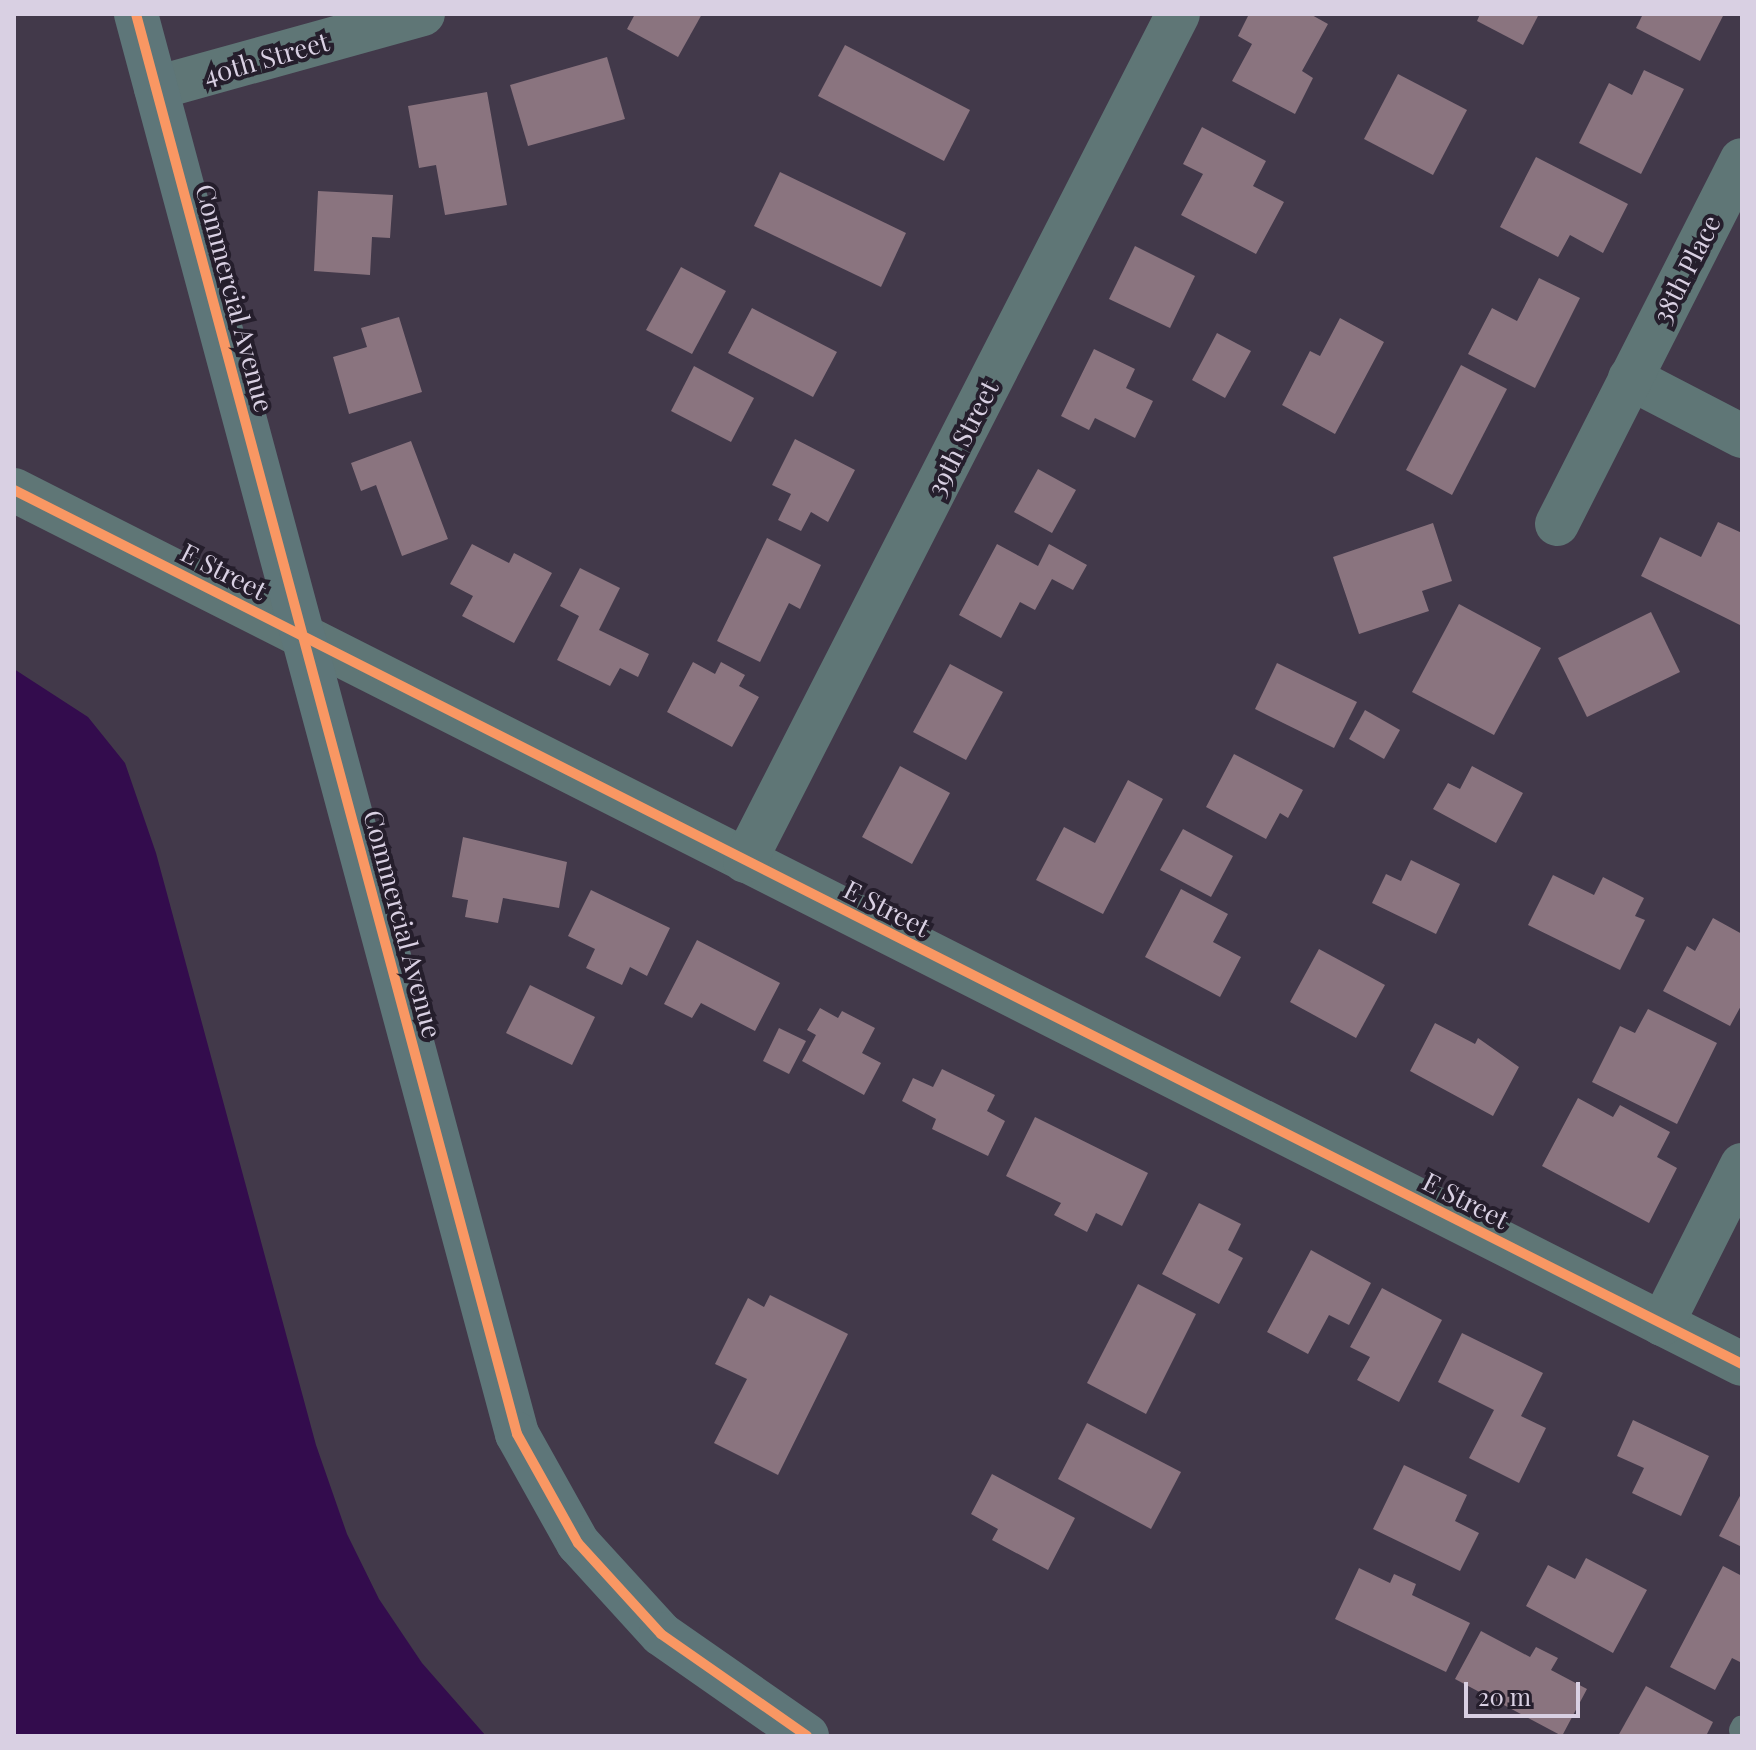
<!DOCTYPE html>
<html>
<head>
<meta charset="utf-8">
<style>
  body { margin:0 }
  #map { position:relative; width:1756px; height:1750px; overflow:hidden; background:#42394a; font-family:"Playfair Display",serif }
  div>[style] { position:absolute }
  [style*='--x'] { left:calc(var(--x)*1px); top:calc(var(--y)*1px); width:calc(var(--w)*1px); rotate:calc(var(--a)*1deg) }
  .water>* { inset:0; background:#330c4d }
  .building>* { inset:0; background:#8a747f }
  .lane>* { height:22px; margin:-11px; padding:0 11px; transform-origin:11px; border-radius:11px; background:#5f7676 }
  .street>* { height:44px; margin:-22px; padding:0 22px; transform-origin:22px; border-radius:22px; background:#5f7676 }
  .secondary>* { height:44px; margin:-22px; padding:0 22px; transform-origin:22px; border-radius:22px; background:#5e7679 }
  .cycleway>* { height:10px; margin:-5px; padding:0 5px; transform-origin:5px; border-radius:5px; background:#f99763 }
  span { translate:-50% -50%; white-space:nowrap; text-align:center; line-height:1.15; -webkit-text-stroke:8px #251e2c; paint-order:stroke }
  .street-label { font-size:26px; color:#d9d0e3 }
  .frame { position:absolute; inset:0; border:16px solid #d9d0e3; pointer-events:none }
  .scale { position:absolute; left:1464px; top:1682px; width:116px; height:36px; box-sizing:border-box; border:4px solid #d9d0e3; border-top:0; padding-left:10px; font-size:24px; line-height:28px; white-space:nowrap; color:#d9d0e3; -webkit-text-stroke:6px #251e2c; paint-order:stroke }
</style>
</head>
<body>
<div id="map">
  <div class="water">
    <div style="clip-path:polygon(14px 669px,88px 717px,125px 763px,156px 853px,316px 1445px,347px 1534px,379px 1599px,422px 1663px,486px 1736px,14px 1736px)"></div>
  </div>
  <div class="building">
    <div style="clip-path:polygon(635px 14px,702px 14px,678px 57px,627px 29px)"></div>
    <div style="clip-path:polygon(1249px 14px,1310px 14px,1328px 24px,1302px 71px,1313px 78px,1295px 114px,1232px 81px,1252px 44px,1238px 36px)"></div>
    <div style="clip-path:polygon(1480px 14px,1539px 14px,1523px 45px,1477px 21px)"></div>
    <div style="clip-path:polygon(1643px 14px,1724px 14px,1700px 61px,1636px 28px)"></div>
    <div style="clip-path:polygon(845px 45px,970px 110px,944px 161px,818px 96px)"></div>
    <div style="clip-path:polygon(607px 57px,625px 119px,528px 146px,510px 85px)"></div>
    <div style="clip-path:polygon(1644px 70px,1684px 89px,1641px 174px,1579px 143px,1609px 83px,1632px 95px)"></div>
    <div style="clip-path:polygon(1398px 74px,1467px 110px,1433px 175px,1364px 139px)"></div>
    <div style="clip-path:polygon(487px 92px,507px 205px,445px 215px,436px 165px,419px 168px,408px 106px)"></div>
    <div style="clip-path:polygon(1202px 127px,1266px 161px,1253px 186px,1284px 202px,1256px 254px,1181px 215px,1203px 174px,1183px 164px)"></div>
    <div style="clip-path:polygon(1536px 157px,1628px 204px,1603px 253px,1570px 235px,1558px 257px,1500px 227px)"></div>
    <div style="clip-path:polygon(780px 172px,906px 233px,881px 287px,754px 226px)"></div>
    <div style="clip-path:polygon(318px 191px,393px 195px,390px 238px,372px 237px,370px 275px,314px 271px)"></div>
    <div style="clip-path:polygon(1135px 246px,1195px 276px,1170px 328px,1109px 299px)"></div>
    <div style="clip-path:polygon(681px 267px,726px 291px,692px 354px,646px 330px)"></div>
    <div style="clip-path:polygon(1539px 278px,1580px 298px,1535px 388px,1468px 354px,1492px 308px,1517px 321px)"></div>
    <div style="clip-path:polygon(752px 308px,837px 352px,813px 397px,728px 353px)"></div>
    <div style="clip-path:polygon(399px 317px,422px 392px,349px 414px,333px 357px,367px 347px,361px 328px)"></div>
    <div style="clip-path:polygon(1340px 318px,1384px 342px,1335px 434px,1282px 405px,1310px 351px,1320px 356px)"></div>
    <div style="clip-path:polygon(1217px 333px,1251px 351px,1225px 398px,1192px 380px)"></div>
    <div style="clip-path:polygon(1094px 349px,1135px 369px,1126px 388px,1153px 401px,1135px 438px,1095px 418px,1089px 430px,1061px 416px)"></div>
    <div style="clip-path:polygon(1461px 365px,1507px 389px,1452px 495px,1406px 470px)"></div>
    <div style="clip-path:polygon(694px 366px,754px 398px,731px 442px,671px 411px)"></div>
    <div style="clip-path:polygon(795px 439px,855px 470px,828px 522px,811px 512px,801px 531px,778px 520px,791px 494px,772px 485px)"></div>
    <div style="clip-path:polygon(411px 441px,448px 539px,402px 556px,376px 485px,361px 491px,351px 463px)"></div>
    <div style="clip-path:polygon(1038px 469px,1076px 490px,1052px 533px,1014px 512px)"></div>
    <div style="clip-path:polygon(1718px 522px,1742px 533px,1742px 626px,1641px 576px,1660px 537px,1701px 557px)"></div>
    <div style="clip-path:polygon(1433px 523px,1452px 581px,1422px 591px,1429px 611px,1359px 634px,1333px 557px)"></div>
    <div style="clip-path:polygon(767px 538px,821px 565px,800px 609px,789px 603px,760px 662px,717px 641px)"></div>
    <div style="clip-path:polygon(472px 544px,509px 563px,514px 553px,552px 573px,514px 643px,462px 616px,473px 596px,450px 584px)"></div>
    <div style="clip-path:polygon(997px 544px,1038px 566px,1049px 544px,1087px 565px,1073px 590px,1052px 579px,1035px 610px,1020px 602px,1001px 638px,959px 615px)"></div>
    <div style="clip-path:polygon(580px 568px,620px 588px,599px 630px,649px 654px,638px 677px,620px 668px,610px 686px,557px 660px,579px 616px,560px 606px)"></div>
    <div style="clip-path:polygon(1459px 604px,1541px 648px,1494px 735px,1412px 692px)"></div>
    <div style="clip-path:polygon(1651px 612px,1680px 672px,1587px 717px,1558px 658px)"></div>
    <div style="clip-path:polygon(693px 662px,715px 674px,721px 662px,745px 675px,739px 686px,759px 697px,732px 747px,667px 712px)"></div>
    <div style="clip-path:polygon(1277px 663px,1357px 702px,1334px 748px,1255px 709px)"></div>
    <div style="clip-path:polygon(950px 664px,1003px 692px,966px 760px,913px 732px)"></div>
    <div style="clip-path:polygon(1365px 710px,1400px 730px,1384px 759px,1349px 739px)"></div>
    <div style="clip-path:polygon(1234px 754px,1303px 790px,1288px 818px,1280px 813px,1266px 839px,1206px 807px)"></div>
    <div style="clip-path:polygon(900px 766px,950px 793px,912px 864px,862px 837px)"></div>
    <div style="clip-path:polygon(1472px 766px,1523px 793px,1496px 843px,1433px 809px,1448px 783px,1460px 789px)"></div>
    <div style="clip-path:polygon(1128px 780px,1163px 799px,1103px 914px,1036px 880px,1064px 827px,1095px 843px)"></div>
    <div style="clip-path:polygon(1183px 829px,1233px 856px,1211px 897px,1160px 870px)"></div>
    <div style="clip-path:polygon(463px 837px,567px 862px,559px 908px,503px 898px,498px 923px,465px 917px,468px 900px,452px 897px)"></div>
    <div style="clip-path:polygon(1411px 860px,1460px 884px,1436px 934px,1372px 903px,1386px 874px,1401px 881px)"></div>
    <div style="clip-path:polygon(1553px 875px,1594px 895px,1603px 877px,1644px 898px,1635px 916px,1645px 920px,1620px 970px,1528px 925px)"></div>
    <div style="clip-path:polygon(1181px 889px,1228px 914px,1213px 942px,1241px 957px,1220px 997px,1145px 957px)"></div>
    <div style="clip-path:polygon(591px 890px,670px 928px,647px 976px,630px 967px,622px 985px,586px 968px,595px 949px,568px 936px)"></div>
    <div style="clip-path:polygon(1713px 918px,1742px 934px,1742px 1004px,1730px 1026px,1663px 991px,1687px 946px,1695px 951px)"></div>
    <div style="clip-path:polygon(697px 940px,780px 983px,755px 1031px,701px 1003px,692px 1018px,664px 1004px)"></div>
    <div style="clip-path:polygon(1319px 949px,1385px 985px,1356px 1038px,1290px 1002px)"></div>
    <div style="clip-path:polygon(530px 985px,595px 1017px,572px 1065px,506px 1033px)"></div>
    <div style="clip-path:polygon(820px 1008px,838px 1018px,842px 1011px,875px 1028px,862px 1053px,881px 1063px,864px 1095px,802px 1061px,816px 1035px,807px 1030px)"></div>
    <div style="clip-path:polygon(1648px 1009px,1717px 1043px,1677px 1124px,1592px 1082px,1620px 1026px,1635px 1033px)"></div>
    <div style="clip-path:polygon(1435px 1023px,1475px 1044px,1478px 1038px,1519px 1067px,1493px 1116px,1410px 1071px)"></div>
    <div style="clip-path:polygon(779px 1028px,806px 1041px,789px 1074px,763px 1061px)"></div>
    <div style="clip-path:polygon(942px 1069px,995px 1095px,987px 1111px,1005px 1121px,988px 1156px,932px 1129px,936px 1119px,902px 1101px,913px 1078px,933px 1087px)"></div>
    <div style="clip-path:polygon(1578px 1098px,1613px 1117px,1620px 1105px,1670px 1132px,1657px 1157px,1677px 1168px,1649px 1223px,1542px 1166px)"></div>
    <div style="clip-path:polygon(1035px 1117px,1148px 1173px,1122px 1226px,1096px 1213px,1087px 1232px,1054px 1215px,1061px 1203px,1006px 1176px)"></div>
    <div style="clip-path:polygon(1199px 1203px,1241px 1224px,1228px 1250px,1243px 1258px,1219px 1304px,1162px 1274px)"></div>
    <div style="clip-path:polygon(1311px 1250px,1371px 1283px,1349px 1325px,1329px 1315px,1308px 1354px,1267px 1332px)"></div>
    <div style="clip-path:polygon(1138px 1284px,1196px 1314px,1146px 1414px,1087px 1383px)"></div>
    <div style="clip-path:polygon(1382px 1288px,1442px 1320px,1399px 1402px,1357px 1380px,1370px 1357px,1350px 1347px)"></div>
    <div style="clip-path:polygon(770px 1295px,848px 1334px,778px 1475px,714px 1443px,747px 1379px,715px 1364px,748px 1298px,764px 1307px)"></div>
    <div style="clip-path:polygon(1462px 1333px,1543px 1373px,1521px 1416px,1546px 1428px,1519px 1483px,1469px 1458px,1494px 1410px,1438px 1382px)"></div>
    <div style="clip-path:polygon(1633px 1420px,1709px 1456px,1681px 1516px,1632px 1493px,1644px 1468px,1617px 1456px)"></div>
    <div style="clip-path:polygon(1087px 1423px,1181px 1472px,1151px 1529px,1058px 1479px)"></div>
    <div style="clip-path:polygon(1404px 1465px,1467px 1495px,1455px 1521px,1479px 1533px,1460px 1571px,1373px 1529px)"></div>
    <div style="clip-path:polygon(992px 1474px,1075px 1518px,1048px 1570px,992px 1540px,998px 1529px,971px 1514px)"></div>
    <div style="clip-path:polygon(1742px 1492px,1742px 1547px,1719px 1536px)"></div>
    <div style="clip-path:polygon(1586px 1558px,1647px 1590px,1613px 1653px,1526px 1606px,1548px 1565px,1575px 1579px)"></div>
    <div style="clip-path:polygon(1723px 1566px,1742px 1576px,1742px 1663px,1732px 1658px,1715px 1690px,1670px 1667px)"></div>
    <div style="clip-path:polygon(1359px 1568px,1390px 1583px,1394px 1574px,1416px 1584px,1412px 1595px,1470px 1623px,1446px 1672px,1335px 1619px)"></div>
    <div style="clip-path:polygon(1481px 1631px,1530px 1657px,1536px 1647px,1558px 1658px,1551px 1670px,1587px 1689px,1562px 1736px,1455px 1679px)"></div>
    <div style="clip-path:polygon(1646px 1686px,1713px 1722px,1706px 1736px,1618px 1736px)"></div>
  </div>
  <div class="lane">
    <div style="--x:1740;--y:1730;--w:4;--a:-63"></div>
  </div>
  <div class="street">
    <div style="--x:156;--y:88;--w:277;--a:-15.5"></div>
    <div style="--x:1630;--y:378;--w:126;--a:27.4"></div>
    <div style="--x:14;--y:490;--w:1936;--a:26.83"></div>
    <div style="--x:1557;--y:524;--w:408;--a:-63.1"></div>
    <div style="--x:745;--y:861;--w:951;--a:-62.92"></div>
    <div style="--x:1662;--y:1324;--w:178;--a:-63.3"></div>
  </div>
  <div class="secondary">
    <div style="--x:136;--y:14;--w:1470;--a:74.98"></div>
    <div style="--x:517;--y:1434;--w:125;--a:60.8"></div>
    <div style="--x:578;--y:1543;--w:123;--a:47.6"></div>
    <div style="--x:661;--y:1634;--w:178;--a:34.9"></div>
  </div>
  <div class="cycleway">
    <div style="--x:136;--y:14;--w:1470;--a:74.98"></div>
    <div style="--x:517;--y:1434;--w:125;--a:60.8"></div>
    <div style="--x:578;--y:1543;--w:123;--a:47.6"></div>
    <div style="--x:661;--y:1634;--w:178;--a:34.9"></div>
    <div style="--x:14;--y:490;--w:1936;--a:26.83"></div>
  </div>
  <div class="street-label">
    <span style="left:266px;top:58px;rotate:-16deg">40th Street</span>
    <span style="left:1686px;top:269px;rotate:-63deg">38th Place</span>
    <span style="left:235px;top:298px;rotate:75deg">Commercial Avenue</span>
    <span style="left:962px;top:438px;rotate:-63deg">39th Street</span>
    <span style="left:224px;top:571px;rotate:27deg">E Street</span>
    <span style="left:887px;top:908px;rotate:27deg">E Street</span>
    <span style="left:403px;top:924px;rotate:75deg">Commercial Avenue</span>
    <span style="left:1466px;top:1200px;rotate:27deg">E Street</span>
  </div>
  <div class="frame"></div>
  <div class="scale">20 m</div>
</div>
</body>
</html>
